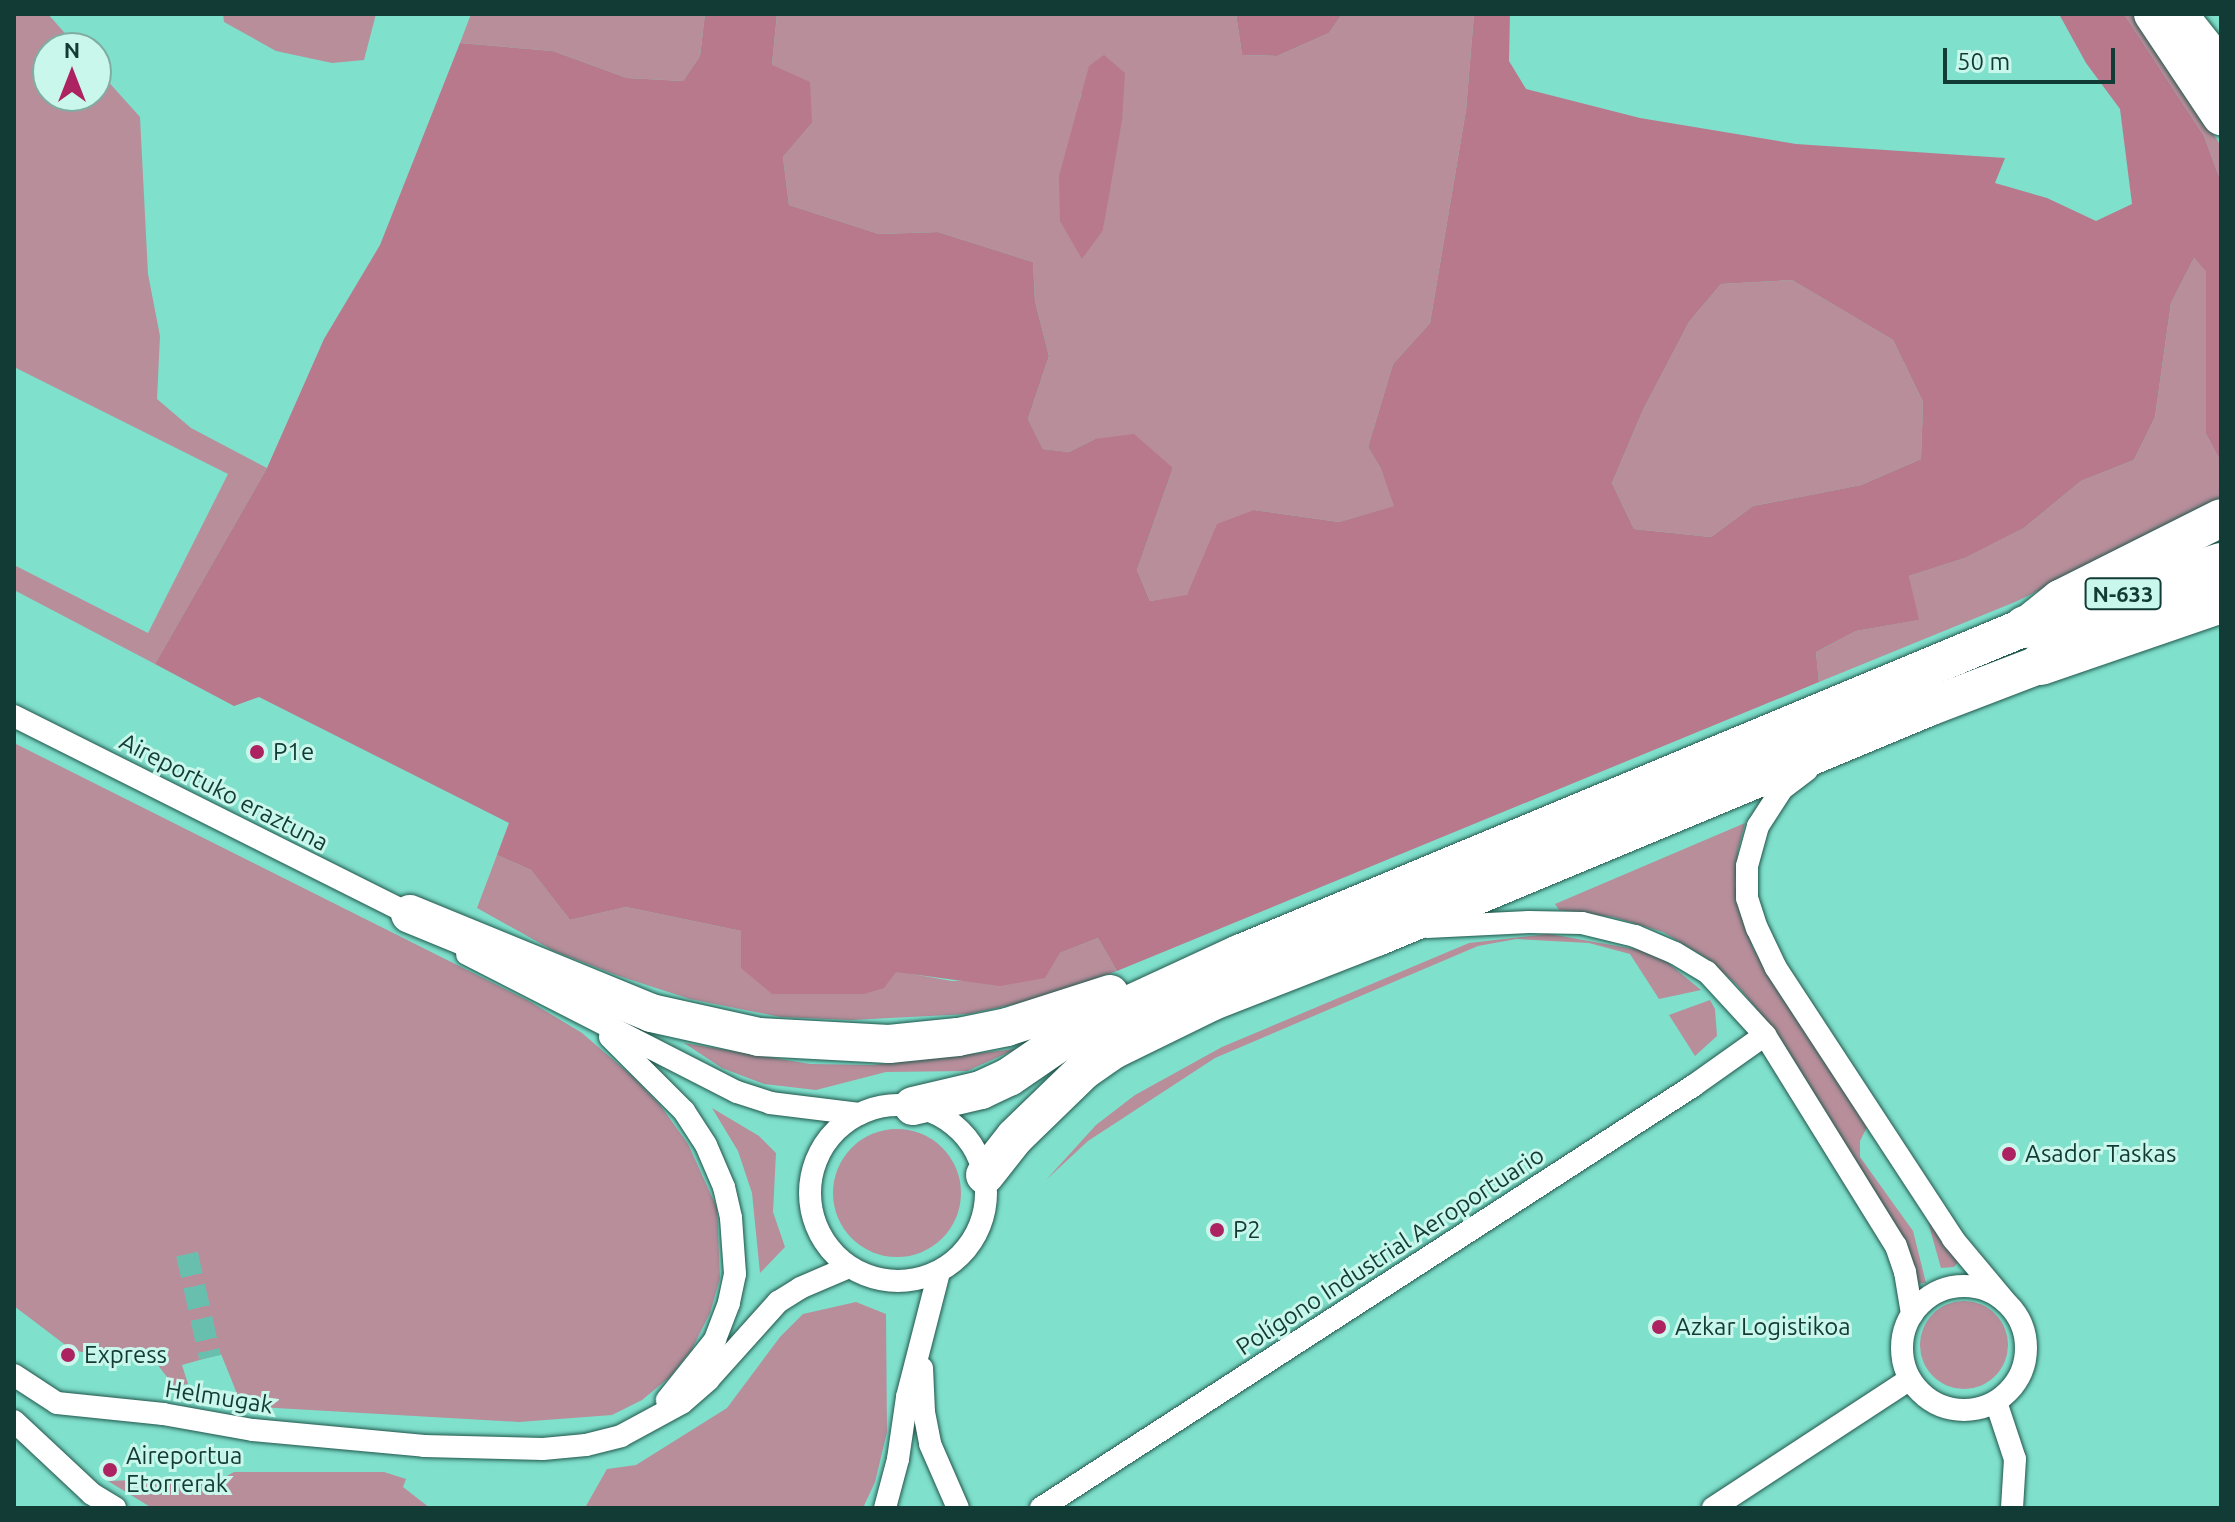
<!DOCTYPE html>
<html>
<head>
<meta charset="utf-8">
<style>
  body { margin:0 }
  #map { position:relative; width:2235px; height:1522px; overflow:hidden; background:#7fe0cc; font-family:Ubuntu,sans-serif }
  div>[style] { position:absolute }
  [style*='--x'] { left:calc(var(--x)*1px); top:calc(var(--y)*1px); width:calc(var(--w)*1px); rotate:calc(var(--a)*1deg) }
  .green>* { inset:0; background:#b88e9b }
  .round { border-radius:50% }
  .forest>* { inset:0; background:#b8798d }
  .minor-tunnel>* { height:22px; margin-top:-11px; transform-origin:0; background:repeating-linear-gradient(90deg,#69bfae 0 22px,transparent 0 33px) }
  .roads { filter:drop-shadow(0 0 2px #22564c) drop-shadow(0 0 2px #22564c) }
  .minor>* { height:22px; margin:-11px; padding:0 11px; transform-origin:11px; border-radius:11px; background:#fff }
  .minor>.ring { margin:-11px; padding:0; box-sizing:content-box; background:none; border:22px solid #fff; border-radius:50% }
  .primary>* { height:36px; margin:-18px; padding:0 18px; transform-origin:18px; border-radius:18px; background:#fff }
  .trunk>* { height:38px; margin:-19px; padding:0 19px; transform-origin:19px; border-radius:19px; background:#fff }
  .motorway>* { height:42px; margin:-21px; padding:0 21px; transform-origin:21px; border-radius:21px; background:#fff }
  .dots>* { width:22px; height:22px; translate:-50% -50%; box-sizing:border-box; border:4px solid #caf7ec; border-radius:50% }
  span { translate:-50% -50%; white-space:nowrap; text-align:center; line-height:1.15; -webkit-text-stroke:6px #caf7ec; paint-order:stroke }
  .shield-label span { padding:2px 6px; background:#caf7ec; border:2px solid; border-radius:6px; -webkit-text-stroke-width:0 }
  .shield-label { font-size:22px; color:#113b34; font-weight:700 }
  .poi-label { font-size:24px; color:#113b34 }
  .left { translate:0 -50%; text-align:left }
  .street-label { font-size:24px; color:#113b34 }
  .frame { position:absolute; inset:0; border:16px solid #113b34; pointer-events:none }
  .north { position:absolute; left:32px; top:32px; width:80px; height:80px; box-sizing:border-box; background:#caf7ec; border:2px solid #80aca2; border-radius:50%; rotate:0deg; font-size:22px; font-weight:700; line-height:32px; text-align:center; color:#113b34 }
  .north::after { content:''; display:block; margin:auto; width:28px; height:36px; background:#ad2261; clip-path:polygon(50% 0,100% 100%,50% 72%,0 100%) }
  .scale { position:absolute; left:1943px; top:48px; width:172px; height:36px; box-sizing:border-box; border:4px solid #113b34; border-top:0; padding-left:10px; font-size:24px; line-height:28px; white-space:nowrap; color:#113b34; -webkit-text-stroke:6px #caf7ec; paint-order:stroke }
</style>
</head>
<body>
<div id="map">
  <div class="green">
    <div style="clip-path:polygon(14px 14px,48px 14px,78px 48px,48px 48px,48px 96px,96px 96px,96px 68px,140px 117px,148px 274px,160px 336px,157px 399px,191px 428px,267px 468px,155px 664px,14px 590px,14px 565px,148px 633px,228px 474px,14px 367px)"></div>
    <div style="clip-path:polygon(223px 14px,376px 14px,364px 60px,332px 63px,276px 51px,224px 22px)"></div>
    <div style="clip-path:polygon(471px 14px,705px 14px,700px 56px,683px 81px,627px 78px,553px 51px,460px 43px)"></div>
    <div style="clip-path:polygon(evenodd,777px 14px,1236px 14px,1242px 55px,1277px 56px,1329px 33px,1342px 14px,1474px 14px,1466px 110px,1430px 323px,1393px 364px,1368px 447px,1381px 469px,1395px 506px,1339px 522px,1254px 510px,1186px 596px,1150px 601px,1137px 570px,1173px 468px,1095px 439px,1069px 452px,1043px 449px,1028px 419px,1049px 356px,1035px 301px,1033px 262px,938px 232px,879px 234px,789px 205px,783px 157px,812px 123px,772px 65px,777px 14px,1081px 94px,1110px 175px,1103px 230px,1073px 134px,1081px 94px)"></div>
    <div style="clip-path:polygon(2124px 14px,2132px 14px,2218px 141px,2221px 147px,2221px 182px,2204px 136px)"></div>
    <div style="clip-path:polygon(2194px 258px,2206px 270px,2206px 434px,2221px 462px,2221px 499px,2205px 511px,2015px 602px,1819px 682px,1816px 652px,1856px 631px,1918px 620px,1909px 576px,1965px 558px,2024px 528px,2081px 481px,2134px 460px,2155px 417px,2171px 303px)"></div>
    <div style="clip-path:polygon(1792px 280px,1893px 340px,1923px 402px,1921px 459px,1861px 485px,1753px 506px,1711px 537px,1634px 529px,1612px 483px,1643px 410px,1689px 322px,1721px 284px)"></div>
    <div style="clip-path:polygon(14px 743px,529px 1001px,582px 1033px,632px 1076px,660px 1105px,688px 1144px,717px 1208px,720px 1278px,710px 1313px,692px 1349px,670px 1377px,642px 1400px,612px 1415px,519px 1422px,242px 1406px,221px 1354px,182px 1365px,188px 1384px,174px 1386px,150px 1355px,92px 1354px,72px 1350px,14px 1306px)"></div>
    <div style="clip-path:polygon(1745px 823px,1738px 850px,1735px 885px,1753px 948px,1868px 1125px,1860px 1141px,1860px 1157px,1913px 1231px,1926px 1283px,1915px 1284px,1890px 1217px,1779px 1036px,1737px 985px,1708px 959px,1663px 932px,1613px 917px,1559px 910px,1555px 904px)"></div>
    <div style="clip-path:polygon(497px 855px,531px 870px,570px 920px,626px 907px,741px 931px,895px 971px,952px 981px,1044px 978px,1060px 953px,1098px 938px,1117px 971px,1039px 999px,968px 1014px,851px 1020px,781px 1017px,690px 999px,616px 975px,554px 951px,477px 908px)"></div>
    <div style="clip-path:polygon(1549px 934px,1640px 950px,1667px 962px,1701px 990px,1659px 999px,1630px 954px,1589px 943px,1516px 939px,1478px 946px,1215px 1058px,1088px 1141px,1046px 1180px,1096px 1125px,1135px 1095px,1222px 1047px,1469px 943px)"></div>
    <div style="clip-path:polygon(1710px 1000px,1715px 1009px,1717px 1036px,1695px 1056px,1669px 1015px)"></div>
    <div style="clip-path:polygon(684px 1043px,810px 1064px,872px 1065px,1016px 1049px,967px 1071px,886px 1072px,816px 1090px,764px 1084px,722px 1068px)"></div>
    <div style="clip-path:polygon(712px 1108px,759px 1136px,776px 1153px,773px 1212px,785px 1247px,760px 1273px,752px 1193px,738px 1151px)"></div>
    <div class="round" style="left:833px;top:1129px;width:128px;height:128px"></div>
    <div style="clip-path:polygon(1928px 1222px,1958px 1262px,1954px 1267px,1941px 1268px)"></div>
    <div class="round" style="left:1920px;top:1301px;width:88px;height:88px"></div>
    <div style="clip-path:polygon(856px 1302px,886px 1314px,887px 1432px,875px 1482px,863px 1508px,499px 1508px,586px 1506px,607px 1469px,636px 1465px,727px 1408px,780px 1337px,803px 1314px)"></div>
    <div style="clip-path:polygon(234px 1472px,384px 1472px,406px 1479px,403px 1487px,430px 1508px,152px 1508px,108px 1481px,225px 1477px)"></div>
  </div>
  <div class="forest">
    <div style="clip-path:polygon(evenodd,705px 14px,777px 14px,772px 65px,810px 82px,812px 123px,783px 157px,789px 205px,879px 234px,938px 232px,1033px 262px,1035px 301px,1049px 356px,1028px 419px,1043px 449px,1069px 452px,1095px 439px,1134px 434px,1173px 468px,1137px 570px,1150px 601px,1187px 595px,1217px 524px,1254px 510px,1339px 522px,1394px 506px,1381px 469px,1368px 447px,1393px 364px,1430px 323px,1466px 110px,1474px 14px,1510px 14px,1509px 61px,1526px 89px,1640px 118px,1796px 144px,2005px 158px,1995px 183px,2047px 198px,2096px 221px,2132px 204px,2120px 109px,2086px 63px,2059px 14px,2124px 14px,2204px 136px,2221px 182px,2221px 462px,2206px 434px,2206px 271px,2194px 258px,2171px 303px,2155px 417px,2134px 460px,2081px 481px,2024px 528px,1965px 558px,1909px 576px,1919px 620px,1856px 631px,1816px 652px,1819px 682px,1117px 971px,1098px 938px,1060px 953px,1045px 978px,1000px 986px,896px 972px,884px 988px,864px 994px,772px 994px,741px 968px,741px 931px,626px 907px,570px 920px,531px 870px,497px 855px,509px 823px,259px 697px,234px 706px,155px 664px,267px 468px,324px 339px,380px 245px,460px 43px,553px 51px,627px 78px,683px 81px,700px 56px,705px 14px,1792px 280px,1893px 340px,1923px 402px,1921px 459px,1861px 485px,1753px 506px,1711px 537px,1634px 529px,1612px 483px,1643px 410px,1689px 322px,1721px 284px,1792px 280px)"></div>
    <div style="clip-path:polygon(1236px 14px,1342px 14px,1329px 33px,1277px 56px,1242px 55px)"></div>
    <div style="clip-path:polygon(1104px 55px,1125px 73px,1122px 120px,1103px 230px,1082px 259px,1060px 221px,1059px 176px,1089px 66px)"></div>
  </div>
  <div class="minor-tunnel">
    <div style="--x:187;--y:1254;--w:106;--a:77.4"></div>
  </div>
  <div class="roads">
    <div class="minor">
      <div style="--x:14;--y:716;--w:443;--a:26.6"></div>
      <div style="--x:410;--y:914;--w:11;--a:38"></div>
      <div style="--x:1807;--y:770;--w:31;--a:143"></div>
      <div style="--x:1782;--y:789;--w:44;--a:123"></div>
      <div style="--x:1758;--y:826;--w:41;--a:105.4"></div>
      <div style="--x:1747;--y:866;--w:32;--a:90"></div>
      <div style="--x:1747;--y:898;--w:32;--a:72"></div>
      <div style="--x:1757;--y:928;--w:44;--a:64.6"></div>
      <div style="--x:1776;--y:968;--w:324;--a:56.8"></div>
      <div style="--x:1953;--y:1239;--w:80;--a:50.1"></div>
      <div style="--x:1427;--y:927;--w:102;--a:-2.8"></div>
      <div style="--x:1529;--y:922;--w:53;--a:1.1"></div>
      <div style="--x:1582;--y:923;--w:55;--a:13.8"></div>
      <div style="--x:1635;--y:936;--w:43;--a:23"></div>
      <div style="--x:1675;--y:953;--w:37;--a:31"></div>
      <div style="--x:1707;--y:972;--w:86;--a:47.4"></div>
      <div style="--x:1765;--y:1035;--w:248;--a:58.2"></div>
      <div style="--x:1896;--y:1246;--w:28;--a:71"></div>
      <div style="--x:1905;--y:1272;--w:43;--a:80.5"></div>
      <div style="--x:467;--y:954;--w:303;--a:27.1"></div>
      <div style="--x:737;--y:1092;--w:35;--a:18"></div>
      <div style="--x:770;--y:1103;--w:90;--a:7"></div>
      <div style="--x:610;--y:1037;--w:105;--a:45"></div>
      <div style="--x:684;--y:1111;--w:40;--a:57.1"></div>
      <div style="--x:706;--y:1145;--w:46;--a:66.8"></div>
      <div style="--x:724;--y:1187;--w:32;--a:77"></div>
      <div style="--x:731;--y:1218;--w:56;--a:85.9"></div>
      <div style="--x:735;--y:1274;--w:30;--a:102"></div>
      <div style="--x:729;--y:1303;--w:40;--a:111"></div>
      <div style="--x:715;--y:1340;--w:77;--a:128.7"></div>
      <div class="ring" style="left:810px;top:1105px;width:154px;height:154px"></div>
      <div class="ring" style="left:1902px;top:1286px;width:102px;height:102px"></div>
      <div style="--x:922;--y:1368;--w:44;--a:87.4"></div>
      <div style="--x:924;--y:1412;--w:33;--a:79"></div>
      <div style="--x:930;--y:1444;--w:70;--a:66.4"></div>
      <div style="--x:14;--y:1375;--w:51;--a:33.1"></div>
      <div style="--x:57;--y:1403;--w:107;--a:5.9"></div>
      <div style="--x:163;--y:1414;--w:91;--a:10.1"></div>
      <div style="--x:253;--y:1430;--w:172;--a:5.3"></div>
      <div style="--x:424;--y:1446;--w:119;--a:1.4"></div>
      <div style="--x:543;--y:1449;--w:43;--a:-5.3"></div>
      <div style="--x:586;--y:1445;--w:36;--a:-14"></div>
      <div style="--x:621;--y:1436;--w:69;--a:-28.4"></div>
      <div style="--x:682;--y:1403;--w:35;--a:-41"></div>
      <div style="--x:708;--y:1380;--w:105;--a:-48.1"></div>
      <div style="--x:778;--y:1302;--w:26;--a:-32"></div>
      <div style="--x:800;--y:1288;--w:53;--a:-23.2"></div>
      <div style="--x:1996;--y:1402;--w:60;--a:71.6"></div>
      <div style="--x:2015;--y:1459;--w:49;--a:93.5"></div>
      <div style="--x:14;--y:1421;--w:107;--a:43.1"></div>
      <div style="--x:92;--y:1494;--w:27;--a:31"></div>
      <div style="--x:885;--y:1508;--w:51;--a:-75.1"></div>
      <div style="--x:898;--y:1459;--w:63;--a:-81.7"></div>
      <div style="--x:907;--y:1397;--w:129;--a:-75.6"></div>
      <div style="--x:1041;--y:1508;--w:777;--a:-32.91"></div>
      <div style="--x:1693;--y:1086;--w:88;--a:-35.3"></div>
      <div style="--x:1713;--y:1508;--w:235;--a:-33.2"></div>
    </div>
    <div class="primary">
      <div style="--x:2179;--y:14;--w:68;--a:51.6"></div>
    </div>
    <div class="trunk">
      <div style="--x:2153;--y:14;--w:123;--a:56.3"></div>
      <div style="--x:410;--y:914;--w:261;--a:22.3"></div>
      <div style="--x:651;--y:1013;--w:111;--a:12.5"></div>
      <div style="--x:759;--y:1037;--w:130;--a:3.1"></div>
      <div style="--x:889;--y:1044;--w:69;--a:-5.8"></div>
      <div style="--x:958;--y:1037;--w:50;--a:-11.5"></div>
      <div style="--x:1007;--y:1027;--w:108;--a:-17.8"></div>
      <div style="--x:913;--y:1106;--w:70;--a:-13.2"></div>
      <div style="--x:981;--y:1090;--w:31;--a:-25"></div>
      <div style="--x:1009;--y:1077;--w:92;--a:-34.4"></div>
      <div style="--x:1085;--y:1025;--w:170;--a:-24.8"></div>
      <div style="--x:1239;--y:954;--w:851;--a:-22.59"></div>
      <div style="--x:2025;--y:627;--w:45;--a:-38.7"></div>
      <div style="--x:2060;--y:599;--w:180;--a:-26.7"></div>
      <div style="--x:985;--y:1175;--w:48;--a:-51.7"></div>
      <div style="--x:1015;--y:1137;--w:95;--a:-44.1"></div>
      <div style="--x:1083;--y:1071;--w:39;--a:-35"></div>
      <div style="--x:1115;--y:1049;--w:107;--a:-26.1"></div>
      <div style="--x:1211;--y:1002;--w:178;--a:-21.4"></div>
      <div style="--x:1377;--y:937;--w:598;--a:-22.62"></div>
      <div style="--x:1929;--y:707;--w:120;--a:-21"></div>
    </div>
    <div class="motorway">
      <div style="--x:2025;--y:627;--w:206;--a:-17.8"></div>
      <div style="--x:2041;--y:664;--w:190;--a:-19"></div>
    </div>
  </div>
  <div class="dots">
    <div style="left:257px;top:752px;background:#ad2261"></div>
    <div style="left:2009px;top:1154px;background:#ad2261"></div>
    <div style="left:1217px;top:1230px;background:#ad2261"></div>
    <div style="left:1659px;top:1327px;background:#ad2261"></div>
    <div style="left:68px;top:1355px;background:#ad2261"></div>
    <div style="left:110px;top:1470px;background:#ad2261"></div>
  </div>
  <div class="shield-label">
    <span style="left:2123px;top:594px">N-633</span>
  </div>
  <div class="poi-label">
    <span class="left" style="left:273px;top:752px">P1e</span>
    <span class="left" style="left:2025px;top:1154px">Asador Taskas</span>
    <span class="left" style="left:1233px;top:1230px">P2</span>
    <span class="left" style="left:1675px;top:1327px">Azkar Logistikoa</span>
    <span class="left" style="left:84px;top:1355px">Express</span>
    <span class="left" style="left:126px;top:1470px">Aireportua<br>Etorrerak</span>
  </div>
  <div class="street-label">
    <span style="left:224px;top:792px;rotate:27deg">Aireportuko eraztuna</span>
    <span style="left:1390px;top:1251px;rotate:-33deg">Polígono Industrial Aeroportuario</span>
    <span style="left:219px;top:1397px;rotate:9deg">Helmugak</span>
  </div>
  <div class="frame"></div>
  <div class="north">N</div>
  <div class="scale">50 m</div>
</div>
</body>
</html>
